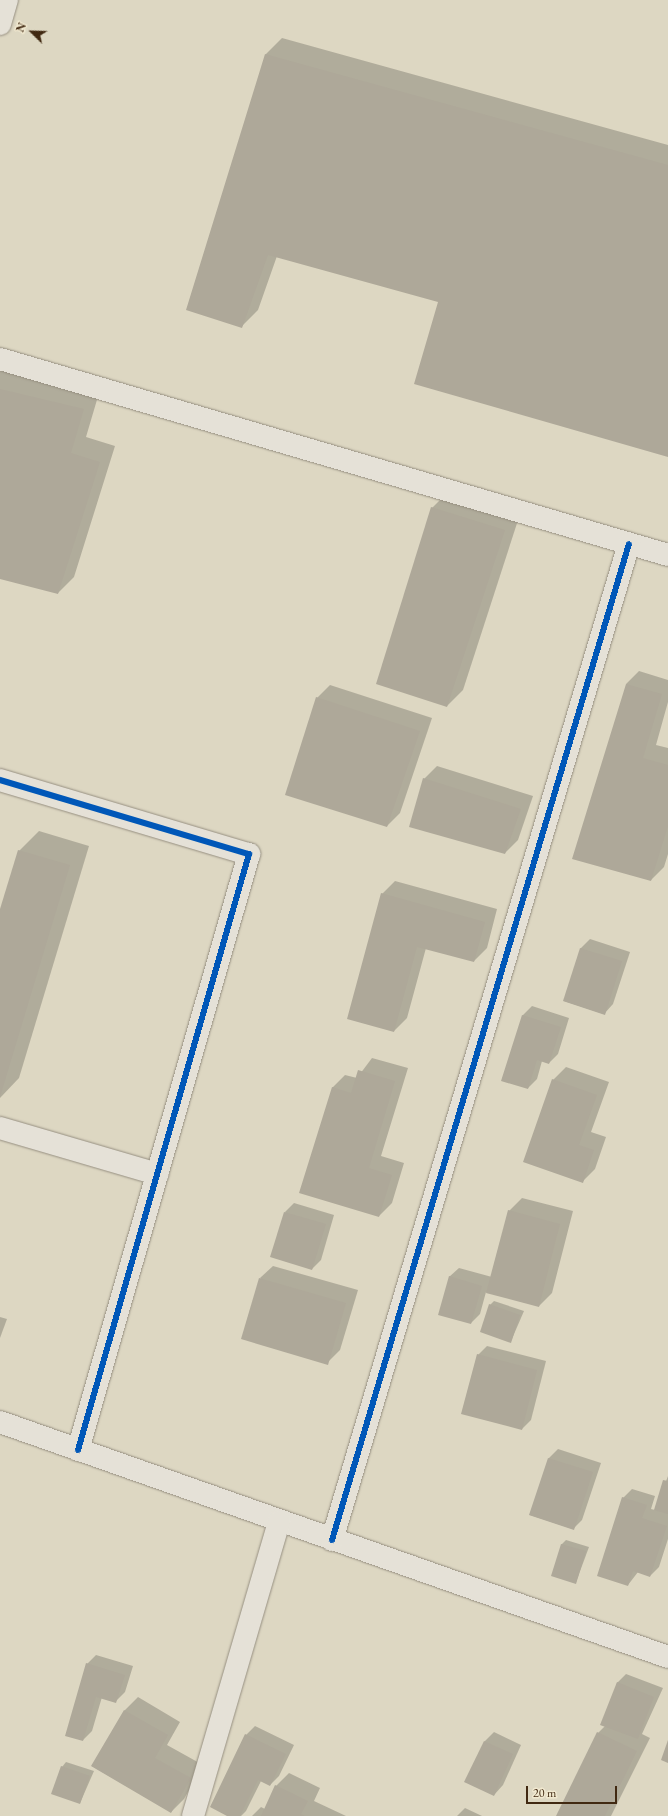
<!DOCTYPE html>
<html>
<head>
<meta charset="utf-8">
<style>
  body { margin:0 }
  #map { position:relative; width:668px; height:1816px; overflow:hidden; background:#ddd7c2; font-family:"EB Garamond",serif }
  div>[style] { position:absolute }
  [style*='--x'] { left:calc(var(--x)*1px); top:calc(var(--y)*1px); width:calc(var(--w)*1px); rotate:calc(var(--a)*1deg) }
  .shadow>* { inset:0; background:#0003 }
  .building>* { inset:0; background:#aea899 }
  .roads { filter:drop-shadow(0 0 1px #968f81) drop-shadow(0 0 1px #968f81) }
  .minor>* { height:22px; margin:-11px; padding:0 11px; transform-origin:11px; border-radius:11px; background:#e5e1d7 }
  .cycleway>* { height:6px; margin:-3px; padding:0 3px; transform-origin:3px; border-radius:3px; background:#0057b8 }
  span { translate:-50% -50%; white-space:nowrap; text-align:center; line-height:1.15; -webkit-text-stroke:3px #f1e9d0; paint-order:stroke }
  .north { position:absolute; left:12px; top:12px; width:40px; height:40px; -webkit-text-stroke:3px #f1e9d0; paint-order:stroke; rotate:293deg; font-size:11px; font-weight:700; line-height:16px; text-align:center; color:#412912 }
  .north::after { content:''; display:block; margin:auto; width:14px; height:18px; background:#412912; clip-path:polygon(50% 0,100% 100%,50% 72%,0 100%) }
  .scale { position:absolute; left:526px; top:1786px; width:91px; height:18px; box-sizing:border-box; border:2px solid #412912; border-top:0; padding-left:5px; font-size:12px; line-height:14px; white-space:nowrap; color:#412912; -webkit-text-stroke:3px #f1e9d0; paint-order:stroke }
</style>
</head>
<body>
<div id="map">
  <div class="shadow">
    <div style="clip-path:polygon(282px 38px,668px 145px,668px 456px,439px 301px,277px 256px,258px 310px,242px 326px,187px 309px,266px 54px)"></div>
    <div style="clip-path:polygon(0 370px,99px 393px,86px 437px,115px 446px,74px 577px,58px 593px,0 578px)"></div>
    <div style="clip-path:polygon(448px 492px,520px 514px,463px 690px,447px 706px,432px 508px)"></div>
    <div style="clip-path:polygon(639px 671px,668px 680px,668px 702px,656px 745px,668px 748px,668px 854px,664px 867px,651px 880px,626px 684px)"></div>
    <div style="clip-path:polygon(330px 685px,432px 718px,400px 813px,387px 826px,317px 698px)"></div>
    <div style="clip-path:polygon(437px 766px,533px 796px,518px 840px,505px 853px,424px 779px)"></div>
    <div style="clip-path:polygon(39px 831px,89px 846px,19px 1078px,0 1098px,0 912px,19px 851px)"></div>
    <div style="clip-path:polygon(395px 881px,497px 909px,487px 948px,474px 961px,426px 948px,407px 1018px,394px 1031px,382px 894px)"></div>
    <div style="clip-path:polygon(590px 939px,630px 952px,613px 1004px,604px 1014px,564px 1001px,581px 948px)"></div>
    <div style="clip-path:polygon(532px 1006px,569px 1018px,558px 1054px,549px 1063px,542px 1061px,537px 1079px,528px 1088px,502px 1080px,523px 1015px)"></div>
    <div style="clip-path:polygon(372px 1058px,408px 1068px,381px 1156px,404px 1163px,392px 1203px,379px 1216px,332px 1088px,345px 1075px,357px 1078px)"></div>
    <div style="clip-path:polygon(566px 1067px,609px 1082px,591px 1132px,606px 1137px,595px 1169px,582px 1182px,553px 1080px)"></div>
    <div style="clip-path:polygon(522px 1198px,573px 1211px,552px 1293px,539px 1306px,486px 1292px,480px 1314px,471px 1323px,449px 1277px,459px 1268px,492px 1277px,509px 1211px)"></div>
    <div style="clip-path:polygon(294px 1203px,334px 1215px,321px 1260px,312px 1269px,285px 1212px)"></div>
    <div style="clip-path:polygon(273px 1266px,358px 1290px,340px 1350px,327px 1363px,260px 1278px)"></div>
    <div style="clip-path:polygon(494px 1301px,524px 1311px,511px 1341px,490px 1305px)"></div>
    <div style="clip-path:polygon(0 1317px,7px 1319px,0 1338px)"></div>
    <div style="clip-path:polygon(487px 1346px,546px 1361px,531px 1420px,522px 1429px,478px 1355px)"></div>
    <div style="clip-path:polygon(558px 1449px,601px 1463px,582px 1520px,573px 1529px,530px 1515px,549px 1458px)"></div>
    <div style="clip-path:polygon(668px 1476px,668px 1539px,659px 1567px,650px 1576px,638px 1572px,628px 1585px,623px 1498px,632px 1489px,655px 1496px,651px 1509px,655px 1510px)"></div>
    <div style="clip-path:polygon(566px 1540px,589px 1547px,576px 1582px,561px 1545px)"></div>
    <div style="clip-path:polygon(96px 1655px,133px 1666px,125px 1692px,116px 1701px,102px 1697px,92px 1731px,83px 1740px,87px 1664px)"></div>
    <div style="clip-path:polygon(626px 1674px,663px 1688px,642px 1734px,650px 1738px,611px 1816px,557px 1816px,598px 1733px,605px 1726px,617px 1683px)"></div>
    <div style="clip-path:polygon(138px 1697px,180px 1722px,167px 1745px,203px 1765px,184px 1799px,171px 1812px,92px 1766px,125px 1710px)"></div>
    <div style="clip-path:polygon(255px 1726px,294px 1745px,279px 1776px,270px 1785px,261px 1781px,246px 1811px,241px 1816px,230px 1816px,246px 1735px)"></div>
    <div style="clip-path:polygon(494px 1732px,521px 1745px,503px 1785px,494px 1795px,466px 1782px,485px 1741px)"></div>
    <div style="clip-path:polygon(66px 1762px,94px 1771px,80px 1803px,62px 1767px)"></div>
    <div style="clip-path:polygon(289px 1773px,320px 1788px,314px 1801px,346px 1816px,252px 1816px,261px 1807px,265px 1809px,276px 1786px)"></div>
    <div style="clip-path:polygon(465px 1808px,482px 1816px,457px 1816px)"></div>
  </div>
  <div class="building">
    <div style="clip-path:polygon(265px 54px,668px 165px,668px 457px,414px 384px,438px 302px,268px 255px,242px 328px,186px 310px)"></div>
    <div style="clip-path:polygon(0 389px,84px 409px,71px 453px,100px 462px,58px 594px,0 579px)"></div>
    <div style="clip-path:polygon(431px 507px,505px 530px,447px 707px,376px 684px)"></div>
    <div style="clip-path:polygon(626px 684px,662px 694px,643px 758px,668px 765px,668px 826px,651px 881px,572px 859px)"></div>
    <div style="clip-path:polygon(316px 697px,420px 731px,387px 827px,285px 795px)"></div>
    <div style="clip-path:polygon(423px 778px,521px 809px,505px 854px,409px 827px)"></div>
    <div style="clip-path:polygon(18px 850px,70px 865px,0 1097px,0 909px)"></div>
    <div style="clip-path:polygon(381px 893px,485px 922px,474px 962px,417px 947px,394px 1032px,347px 1019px)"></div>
    <div style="clip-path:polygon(580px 948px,622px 961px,605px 1015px,563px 1001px)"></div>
    <div style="clip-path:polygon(522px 1015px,561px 1027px,549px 1064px,537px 1060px,528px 1089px,501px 1081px)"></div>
    <div style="clip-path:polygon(358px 1070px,395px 1081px,369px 1168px,392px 1175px,379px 1217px,299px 1193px,332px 1087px,351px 1093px)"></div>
    <div style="clip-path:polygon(552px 1079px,597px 1095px,579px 1145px,594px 1150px,583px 1183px,523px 1162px)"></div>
    <div style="clip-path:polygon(508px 1210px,560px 1224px,539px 1307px,486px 1293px)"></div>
    <div style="clip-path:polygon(284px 1212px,326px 1224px,312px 1270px,270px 1257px)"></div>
    <div style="clip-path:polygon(449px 1276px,482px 1286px,471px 1324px,438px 1315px)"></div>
    <div style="clip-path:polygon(259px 1278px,346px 1303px,328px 1365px,241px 1339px)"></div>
    <div style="clip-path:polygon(489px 1304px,520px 1315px,511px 1343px,480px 1332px)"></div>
    <div style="clip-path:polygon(477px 1354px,537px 1370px,522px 1430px,461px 1414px)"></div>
    <div style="clip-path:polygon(548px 1458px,593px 1472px,574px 1530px,529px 1515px)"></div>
    <div style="clip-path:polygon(663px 1480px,668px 1481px,668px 1514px,654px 1510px)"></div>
    <div style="clip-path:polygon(622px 1497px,647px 1505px,642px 1518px,667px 1526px,650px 1577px,633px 1571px,628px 1586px,597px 1576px)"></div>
    <div style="clip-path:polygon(561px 1544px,586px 1551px,576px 1584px,551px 1576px)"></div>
    <div style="clip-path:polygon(86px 1663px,125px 1675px,116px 1703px,96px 1697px,83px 1741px,65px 1736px)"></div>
    <div style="clip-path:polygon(617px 1682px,654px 1697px,638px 1739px,600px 1725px)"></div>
    <div style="clip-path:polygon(124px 1710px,168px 1735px,155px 1758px,191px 1778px,171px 1813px,91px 1766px)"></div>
    <div style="clip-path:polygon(597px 1732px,637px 1751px,605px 1816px,556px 1816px)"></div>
    <div style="clip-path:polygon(245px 1734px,286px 1754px,270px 1786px,258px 1780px,240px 1816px,227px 1816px,210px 1807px)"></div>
    <div style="clip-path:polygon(668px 1740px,668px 1763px,661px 1760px)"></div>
    <div style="clip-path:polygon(484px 1741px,513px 1754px,494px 1796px,464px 1782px)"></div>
    <div style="clip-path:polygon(61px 1766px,90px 1776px,80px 1804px,51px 1794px)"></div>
    <div style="clip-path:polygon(275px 1785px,308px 1801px,301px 1814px,305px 1816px,261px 1816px)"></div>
  </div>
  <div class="roads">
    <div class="minor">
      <div style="--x:0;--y:24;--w:25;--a:-74"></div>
      <div style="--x:0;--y:359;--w:696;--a:16.35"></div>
      <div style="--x:0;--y:780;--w:260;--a:16.6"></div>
      <div style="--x:249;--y:854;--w:620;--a:106.01"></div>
      <div style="--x:0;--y:1128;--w:164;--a:16.3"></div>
      <div style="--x:0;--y:1422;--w:708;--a:19.38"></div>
      <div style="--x:332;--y:1540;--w:1039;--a:-73.4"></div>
      <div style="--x:193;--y:1816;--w:307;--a:-73.7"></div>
    </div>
  </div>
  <div class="cycleway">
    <div style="--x:0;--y:780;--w:260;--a:16.6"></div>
    <div style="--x:249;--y:854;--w:620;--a:106.01"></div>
    <div style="--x:332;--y:1540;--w:1039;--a:-73.4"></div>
  </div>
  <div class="north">N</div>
  <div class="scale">20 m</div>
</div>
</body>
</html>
